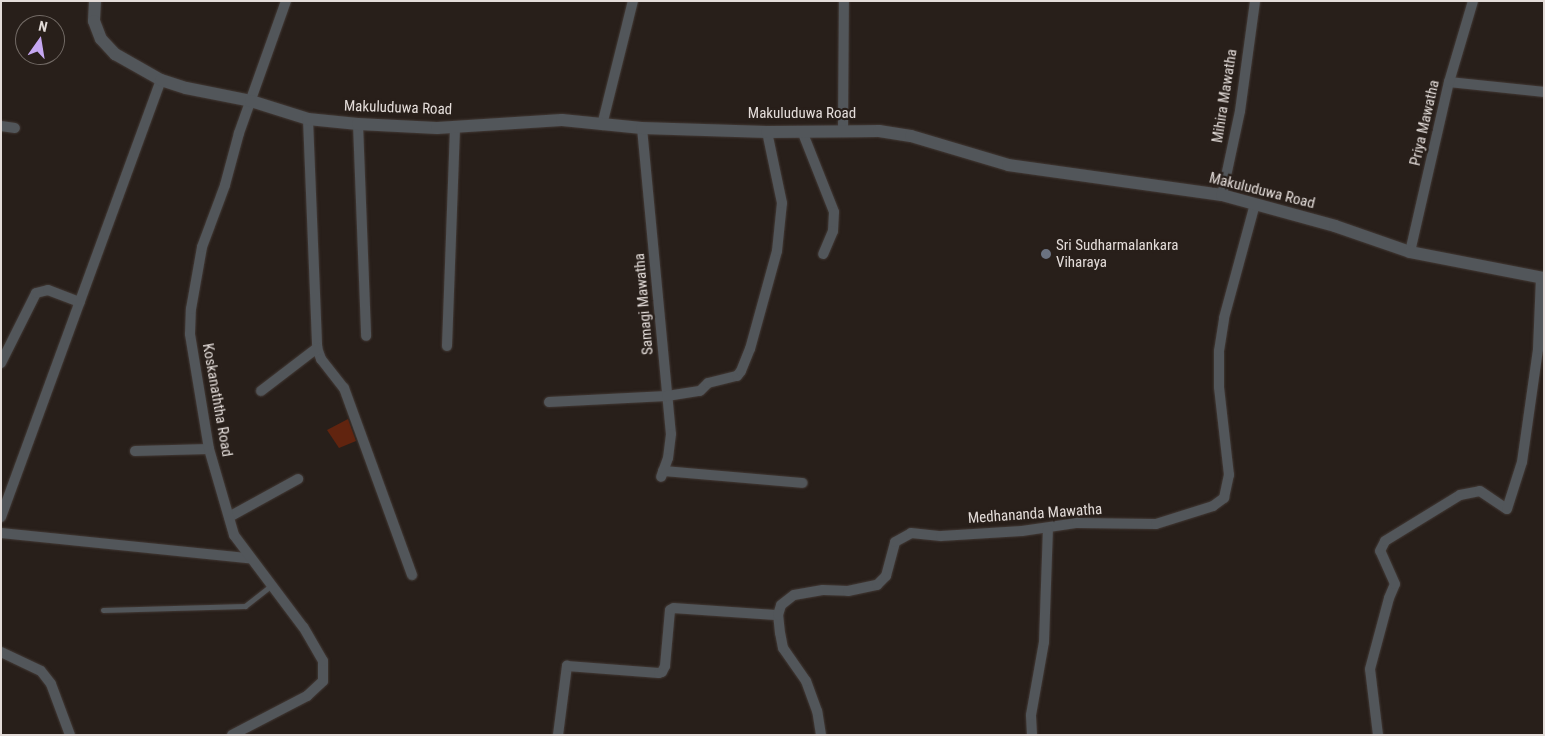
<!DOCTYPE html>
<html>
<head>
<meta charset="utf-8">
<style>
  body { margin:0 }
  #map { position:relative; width:1545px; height:736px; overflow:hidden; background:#281f1a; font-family:"Roboto Condensed",sans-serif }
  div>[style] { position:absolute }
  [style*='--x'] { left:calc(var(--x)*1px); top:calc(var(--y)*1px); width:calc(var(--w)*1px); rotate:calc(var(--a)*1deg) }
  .building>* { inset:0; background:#61240f }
  .roads { filter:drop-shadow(0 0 1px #423935) drop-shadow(0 0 1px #423935) }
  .service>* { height:5px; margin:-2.5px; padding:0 2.5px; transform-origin:2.5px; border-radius:2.5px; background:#52565a }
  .minor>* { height:10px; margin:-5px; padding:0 5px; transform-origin:5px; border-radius:5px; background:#52565a }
  .tertiary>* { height:12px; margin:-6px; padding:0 6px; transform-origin:6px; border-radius:6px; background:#52565a }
  .dots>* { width:14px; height:14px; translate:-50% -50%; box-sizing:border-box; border:2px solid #281f1a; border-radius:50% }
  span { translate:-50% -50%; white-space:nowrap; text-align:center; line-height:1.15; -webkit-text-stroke:4.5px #281f1a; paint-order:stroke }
  .street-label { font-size:15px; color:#e3dcd9 }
  .poi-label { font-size:15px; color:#e3dcd9 }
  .left { translate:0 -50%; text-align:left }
  .frame { position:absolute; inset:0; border:2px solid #e3dcd9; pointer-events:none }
  .north { position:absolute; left:15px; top:15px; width:50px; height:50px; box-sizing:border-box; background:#281f1a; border:1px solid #736b66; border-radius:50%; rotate:13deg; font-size:14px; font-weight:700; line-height:20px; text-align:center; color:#e3dcd9 }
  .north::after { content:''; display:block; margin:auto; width:18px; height:22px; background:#c5a7f1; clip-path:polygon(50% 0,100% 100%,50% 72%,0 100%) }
</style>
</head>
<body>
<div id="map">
  <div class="building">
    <div style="clip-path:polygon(348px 419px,356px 441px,339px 448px,327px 430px)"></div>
  </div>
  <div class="roads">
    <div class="service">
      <div style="--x:103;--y:610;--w:142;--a:-1.6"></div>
      <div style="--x:245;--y:606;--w:34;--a:-38"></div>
    </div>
    <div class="minor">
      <div style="--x:1449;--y:82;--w:96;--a:6"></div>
      <div style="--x:308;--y:119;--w:229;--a:87.7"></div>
      <div style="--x:317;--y:348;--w:12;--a:70"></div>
      <div style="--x:321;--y:359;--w:37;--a:52"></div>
      <div style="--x:344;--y:388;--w:199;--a:70"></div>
      <div style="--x:358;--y:124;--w:212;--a:87.8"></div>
      <div style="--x:602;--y:125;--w:128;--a:-76"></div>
      <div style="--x:1;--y:126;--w:14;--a:8"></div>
      <div style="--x:642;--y:128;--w:307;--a:84.6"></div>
      <div style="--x:671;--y:434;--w:24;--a:97"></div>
      <div style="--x:668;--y:458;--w:20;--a:110"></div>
      <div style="--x:843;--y:130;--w:129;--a:-89.6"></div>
      <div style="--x:802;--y:131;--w:87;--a:68.4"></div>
      <div style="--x:834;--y:212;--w:19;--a:93"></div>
      <div style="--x:833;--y:231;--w:25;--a:113"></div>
      <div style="--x:1222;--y:195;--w:86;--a:-77.9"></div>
      <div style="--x:1240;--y:111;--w:111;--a:-82.2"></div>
      <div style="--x:1410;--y:252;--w:174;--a:-77.1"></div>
      <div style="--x:1449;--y:82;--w:84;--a:-73.5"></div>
      <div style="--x:447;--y:346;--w:220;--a:-87.9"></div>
      <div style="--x:1;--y:363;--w:78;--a:-63.4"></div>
      <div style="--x:36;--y:293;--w:12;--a:-14"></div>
      <div style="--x:48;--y:290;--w:34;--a:21"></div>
      <div style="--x:261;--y:391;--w:71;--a:-37.5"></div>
      <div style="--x:549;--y:402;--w:118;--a:-2.9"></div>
      <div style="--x:667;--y:396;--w:33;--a:-9"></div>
      <div style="--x:700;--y:391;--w:11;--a:-45"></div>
      <div style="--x:708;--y:383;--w:30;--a:-14"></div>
      <div style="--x:737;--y:376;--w:6;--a:-51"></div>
      <div style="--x:741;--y:371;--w:24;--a:-68"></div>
      <div style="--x:750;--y:349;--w:102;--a:-74.6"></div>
      <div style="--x:777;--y:251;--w:48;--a:-84.1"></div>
      <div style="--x:782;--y:203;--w:73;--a:-101.9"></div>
      <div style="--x:135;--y:451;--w:74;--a:-1.5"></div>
      <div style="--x:663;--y:471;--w:140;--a:4.9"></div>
      <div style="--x:1;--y:517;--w:465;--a:-69.9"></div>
      <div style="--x:229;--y:517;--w:79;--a:-28.8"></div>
      <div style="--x:1;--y:533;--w:249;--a:5.8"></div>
      <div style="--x:1;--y:652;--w:44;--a:25.4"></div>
      <div style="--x:41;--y:671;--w:16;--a:52"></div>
      <div style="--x:51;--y:684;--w:54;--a:69.6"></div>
      <div style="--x:232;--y:735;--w:85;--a:-27.5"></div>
      <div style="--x:307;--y:696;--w:22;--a:-43"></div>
      <div style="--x:323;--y:681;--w:20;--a:-90"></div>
      <div style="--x:323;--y:661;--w:39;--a:-120"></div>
      <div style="--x:303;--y:627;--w:115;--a:-126.9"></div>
      <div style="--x:234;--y:535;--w:90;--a:-106.2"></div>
      <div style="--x:209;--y:449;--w:117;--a:-99.4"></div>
      <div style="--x:190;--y:334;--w:25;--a:-88"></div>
      <div style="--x:191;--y:309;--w:63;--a:-79.9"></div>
      <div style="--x:202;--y:247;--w:66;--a:-69.6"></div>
      <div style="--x:225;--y:185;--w:54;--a:-74.9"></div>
      <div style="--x:239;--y:133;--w:140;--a:-70.4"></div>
      <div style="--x:558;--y:735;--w:70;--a:-82.6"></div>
      <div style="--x:567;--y:666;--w:92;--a:4.4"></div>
      <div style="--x:659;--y:673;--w:3;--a:-18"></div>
      <div style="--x:662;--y:672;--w:7;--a:-63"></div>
      <div style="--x:665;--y:666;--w:56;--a:-84.9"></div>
      <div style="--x:670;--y:610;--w:4;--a:-27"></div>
      <div style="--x:674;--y:608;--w:104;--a:3.9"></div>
      <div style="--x:821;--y:735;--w:24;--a:-99"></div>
      <div style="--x:817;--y:711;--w:32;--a:-110"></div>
      <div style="--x:806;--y:681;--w:40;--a:-124.9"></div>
      <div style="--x:783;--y:648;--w:15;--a:-101"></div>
      <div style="--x:780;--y:633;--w:18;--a:-96"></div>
      <div style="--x:778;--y:615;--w:10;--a:-73"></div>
      <div style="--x:781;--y:605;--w:16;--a:-38"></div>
      <div style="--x:794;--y:595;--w:29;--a:-10"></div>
      <div style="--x:823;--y:590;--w:25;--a:2"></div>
      <div style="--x:848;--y:591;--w:30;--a:-12"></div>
      <div style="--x:877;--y:585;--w:13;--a:-45"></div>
      <div style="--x:886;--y:576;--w:35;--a:-75"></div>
      <div style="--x:895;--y:542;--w:18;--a:-29"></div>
      <div style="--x:911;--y:533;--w:30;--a:6"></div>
      <div style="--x:941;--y:536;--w:81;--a:-3.5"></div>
      <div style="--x:1022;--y:531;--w:56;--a:-8.3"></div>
      <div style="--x:1077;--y:523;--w:79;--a:0.7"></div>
      <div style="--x:1156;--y:524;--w:60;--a:-17.5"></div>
      <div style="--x:1213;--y:506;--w:14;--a:-36"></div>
      <div style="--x:1224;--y:498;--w:24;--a:-78"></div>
      <div style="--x:1229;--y:475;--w:89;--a:-96.5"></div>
      <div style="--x:1219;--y:387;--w:36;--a:-90"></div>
      <div style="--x:1219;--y:351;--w:33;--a:-81"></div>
      <div style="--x:1224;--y:318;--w:118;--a:-74.8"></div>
      <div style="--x:1032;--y:735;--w:20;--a:-93"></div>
      <div style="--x:1031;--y:715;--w:74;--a:-79.9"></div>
      <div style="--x:1044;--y:642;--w:113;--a:-88"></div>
      <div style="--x:1378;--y:735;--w:66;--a:-96.9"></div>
      <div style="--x:1370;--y:669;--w:73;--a:-75"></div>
      <div style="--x:1389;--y:598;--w:15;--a:-67"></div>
      <div style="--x:1395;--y:584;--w:36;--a:-114"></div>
      <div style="--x:1380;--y:551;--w:11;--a:-63"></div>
      <div style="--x:1385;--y:541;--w:88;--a:-31.5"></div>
      <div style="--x:1460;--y:495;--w:20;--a:-11"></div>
      <div style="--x:1480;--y:491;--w:32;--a:34"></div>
      <div style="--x:1507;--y:509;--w:49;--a:-72.3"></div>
      <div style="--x:1522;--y:462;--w:114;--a:-81.9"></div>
      <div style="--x:1538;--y:349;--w:72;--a:-87.6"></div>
    </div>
    <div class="tertiary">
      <div style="--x:95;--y:1;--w:20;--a:93"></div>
      <div style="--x:94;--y:21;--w:19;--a:69"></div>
      <div style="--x:101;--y:39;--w:21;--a:47"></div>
      <div style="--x:115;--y:54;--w:53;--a:29.5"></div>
      <div style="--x:161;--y:80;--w:26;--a:18"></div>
      <div style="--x:186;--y:88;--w:66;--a:11.3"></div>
      <div style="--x:251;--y:101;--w:60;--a:17.5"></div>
      <div style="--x:308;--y:119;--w:50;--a:5.7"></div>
      <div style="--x:358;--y:124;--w:79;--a:2.9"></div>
      <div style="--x:437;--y:128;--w:125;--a:-3.7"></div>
      <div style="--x:562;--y:120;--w:80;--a:5.7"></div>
      <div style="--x:642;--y:128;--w:125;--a:1.8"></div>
      <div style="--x:767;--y:132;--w:112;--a:-0.5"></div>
      <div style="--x:879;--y:131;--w:32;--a:9"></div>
      <div style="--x:911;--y:136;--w:101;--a:16.6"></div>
      <div style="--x:1008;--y:165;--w:216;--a:8"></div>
      <div style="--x:1222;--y:195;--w:117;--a:15.3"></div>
      <div style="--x:1335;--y:226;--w:79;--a:19.1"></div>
      <div style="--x:1410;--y:252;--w:136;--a:11"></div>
    </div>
  </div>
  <div class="dots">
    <div style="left:1046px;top:254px;background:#6b7280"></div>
  </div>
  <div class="street-label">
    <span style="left:1225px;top:96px;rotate:-81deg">Mihira Mawatha</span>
    <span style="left:398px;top:108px;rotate:2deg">Makuluduwa Road</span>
    <span style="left:802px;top:114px">Makuluduwa Road</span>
    <span style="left:1425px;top:123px;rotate:-77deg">Priya Mawatha</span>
    <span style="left:1262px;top:191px;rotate:14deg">Makuluduwa Road</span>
    <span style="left:644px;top:304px;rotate:-95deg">Samagi Mawatha</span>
    <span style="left:217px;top:400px;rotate:80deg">Koskanaththa Road</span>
    <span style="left:1035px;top:514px;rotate:-4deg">Medhananda Mawatha</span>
  </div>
  <div class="poi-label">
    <span class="left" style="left:1056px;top:254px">Sri Sudharmalankara<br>Viharaya</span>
  </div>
  <div class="frame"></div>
  <div class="north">N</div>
</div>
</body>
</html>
